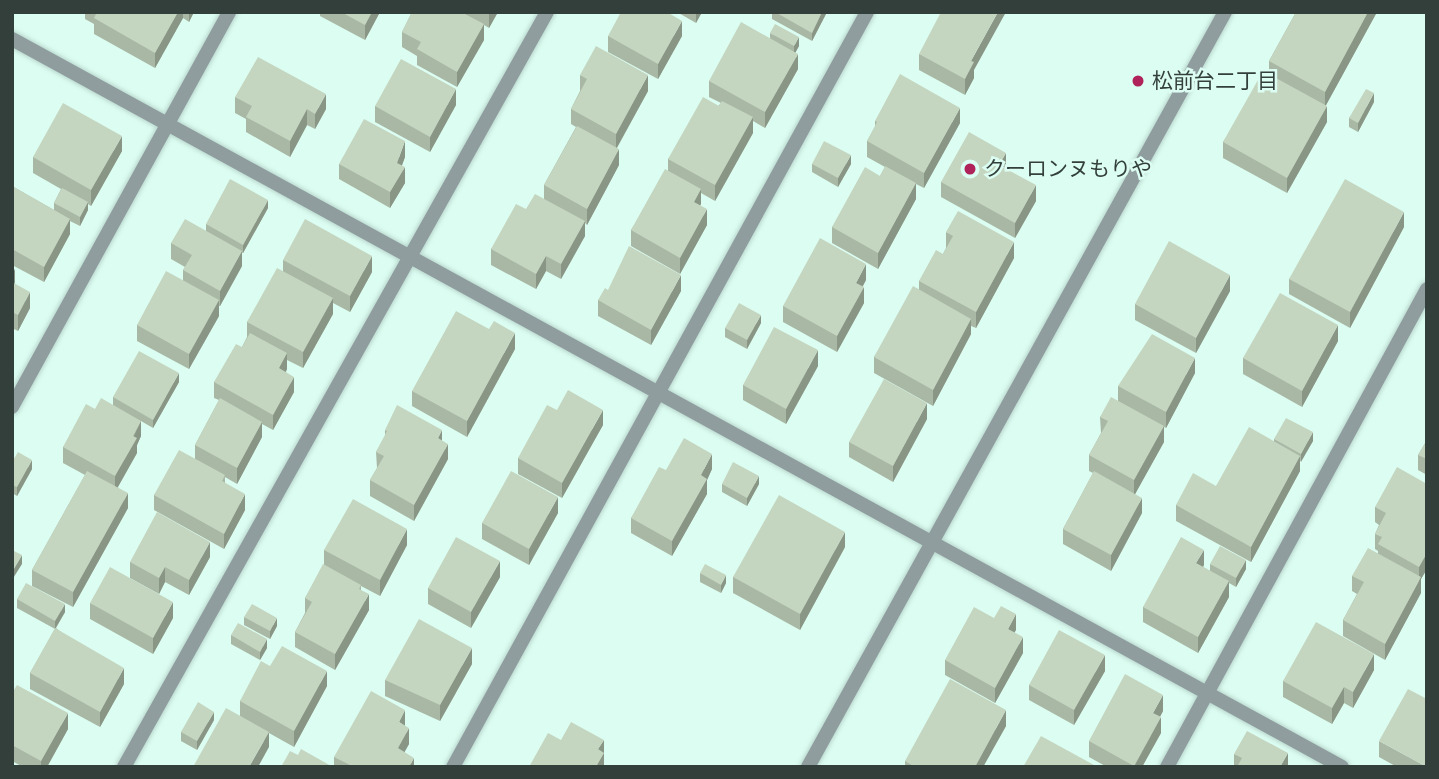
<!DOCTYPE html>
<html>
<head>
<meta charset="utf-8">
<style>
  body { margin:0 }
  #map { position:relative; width:1439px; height:779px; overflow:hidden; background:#dcfdf2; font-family:Raleway,"Noto Sans JP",sans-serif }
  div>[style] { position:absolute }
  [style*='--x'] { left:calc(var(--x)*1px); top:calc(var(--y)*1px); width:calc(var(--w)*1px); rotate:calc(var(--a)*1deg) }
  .roads { filter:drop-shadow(0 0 2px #bad7cd) drop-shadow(0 0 2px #bad7cd) }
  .minor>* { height:14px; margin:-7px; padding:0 7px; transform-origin:7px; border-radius:7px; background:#8f9d9f }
  .tertiary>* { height:14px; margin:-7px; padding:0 7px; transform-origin:7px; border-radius:7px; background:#8f9d9f }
  .wall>* { inset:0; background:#a9b8a5 }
  .shaded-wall>* { inset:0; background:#899686 }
  .building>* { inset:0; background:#c4d6c0 }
  .dots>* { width:19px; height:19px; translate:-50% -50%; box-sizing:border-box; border:4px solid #dcfdf2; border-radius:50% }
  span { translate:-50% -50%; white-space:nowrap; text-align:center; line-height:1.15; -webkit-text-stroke:5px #dcfdf2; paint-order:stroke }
  .poi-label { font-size:21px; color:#333f3b }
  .left { translate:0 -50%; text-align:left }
  .frame { position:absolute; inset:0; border:14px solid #333f3b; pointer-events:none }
</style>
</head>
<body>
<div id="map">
  <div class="roads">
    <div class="minor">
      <div style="--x:12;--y:39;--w:1516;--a:28.69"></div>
      <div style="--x:12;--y:407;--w:451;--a:-61.2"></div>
      <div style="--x:124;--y:767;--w:865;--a:-60.74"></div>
      <div style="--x:453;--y:767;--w:861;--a:-61.26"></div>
      <div style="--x:1167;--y:767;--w:544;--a:-61.46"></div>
    </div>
    <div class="tertiary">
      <div style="--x:808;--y:767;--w:863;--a:-61.09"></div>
    </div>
  </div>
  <div class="wall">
    <div style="clip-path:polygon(85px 12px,194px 12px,189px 22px,183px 18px,155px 68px,94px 34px,94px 24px,85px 19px)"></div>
    <div style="clip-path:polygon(320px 12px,380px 12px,365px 40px,320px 16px)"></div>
    <div style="clip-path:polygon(412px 12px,498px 12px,489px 28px,484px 25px,484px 40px,457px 87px,417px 65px,417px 56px,402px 47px,402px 32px)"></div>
    <div style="clip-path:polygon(677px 12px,702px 12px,696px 23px)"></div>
    <div style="clip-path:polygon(772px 12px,827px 12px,812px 41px,772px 19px)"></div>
    <div style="clip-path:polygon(1296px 12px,1377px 12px,1326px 105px,1327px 122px,1287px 193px,1223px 158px,1223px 142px,1269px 74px,1269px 61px)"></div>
    <div style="clip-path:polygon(770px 33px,799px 46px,795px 53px,798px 69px,765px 128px,753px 121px,753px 133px,715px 201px,701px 193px,700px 206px,707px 225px,680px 274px,631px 246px,631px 230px,668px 171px,668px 159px,721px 103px,709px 97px,709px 81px,770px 38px)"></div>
    <div style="clip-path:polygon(608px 36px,682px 36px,658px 79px,608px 52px)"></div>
    <div style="clip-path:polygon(919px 54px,974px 70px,974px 78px,965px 95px,919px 70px)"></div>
    <div style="clip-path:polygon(580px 75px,648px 91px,617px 148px,619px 165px,587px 225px,585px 223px,585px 236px,561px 279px,546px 271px,536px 289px,491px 265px,491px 249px,526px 209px,544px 199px,544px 185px,576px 127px,571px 124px,571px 109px,580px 91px)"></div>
    <div style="clip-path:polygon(235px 97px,326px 109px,315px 129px,307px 125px,290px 157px,246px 132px,246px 119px,235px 113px)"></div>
    <div style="clip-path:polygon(1374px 102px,1358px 132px,1349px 127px,1349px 118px)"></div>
    <div style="clip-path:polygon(456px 105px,430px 152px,375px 122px,375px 106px)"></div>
    <div style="clip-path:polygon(875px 121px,960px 123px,924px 188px,916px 184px,916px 199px,878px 269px,832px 243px,832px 227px,880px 176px,885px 167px,867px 157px,867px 141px,875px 127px)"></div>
    <div style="clip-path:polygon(122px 151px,91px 206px,88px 204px,88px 210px,80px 226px,70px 221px,70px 234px,44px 282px,12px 265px,12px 186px,54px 210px,54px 203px,61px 189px,33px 173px,33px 157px)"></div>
    <div style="clip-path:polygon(405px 157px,402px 165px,405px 183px,390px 208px,339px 179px,339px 164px)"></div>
    <div style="clip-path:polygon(812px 164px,851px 164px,838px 187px,812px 172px)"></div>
    <div style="clip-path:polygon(1006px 168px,1036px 201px,1015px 238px,941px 197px,941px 182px)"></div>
    <div style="clip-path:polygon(268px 208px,243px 253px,242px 253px,242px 266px,220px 306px,219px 306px,219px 316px,189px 369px,137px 341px,137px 325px,183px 281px,183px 270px,185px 267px,171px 259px,171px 243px,206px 231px,206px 224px)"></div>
    <div style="clip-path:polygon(1404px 227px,1350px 328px,1289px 294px,1289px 279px)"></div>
    <div style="clip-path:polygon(946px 232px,1014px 258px,976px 328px,971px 326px,971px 334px,933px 406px,874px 373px,874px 357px,919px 289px,919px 281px,943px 254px,946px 248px)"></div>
    <div style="clip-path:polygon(283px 260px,372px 272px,350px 312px,333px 303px,333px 314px,303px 368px,287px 360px,287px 369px,286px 372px,294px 392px,273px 430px,262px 424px,262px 437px,237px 484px,225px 477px,225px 483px,245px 510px,224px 549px,154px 510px,154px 495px,195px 459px,195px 445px,219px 400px,214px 398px,214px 382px,242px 347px,247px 337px,247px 322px,283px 271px)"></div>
    <div style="clip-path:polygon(12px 268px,15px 284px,30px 308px,18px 331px,12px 328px)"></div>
    <div style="clip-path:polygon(866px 280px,863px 286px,864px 303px,837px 352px,783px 322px,783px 306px)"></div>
    <div style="clip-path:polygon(681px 291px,651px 345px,598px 316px,598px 300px)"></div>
    <div style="clip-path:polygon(1230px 291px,1196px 353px,1135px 320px,1135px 304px)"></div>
    <div style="clip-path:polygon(761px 323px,747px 349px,725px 337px,725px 328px)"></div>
    <div style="clip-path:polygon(1338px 341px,1302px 407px,1243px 374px,1243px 358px)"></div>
    <div style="clip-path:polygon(515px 349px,467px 437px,412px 406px,412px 391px)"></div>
    <div style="clip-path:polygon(818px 366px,786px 424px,743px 400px,743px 385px)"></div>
    <div style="clip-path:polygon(1195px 373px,1166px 428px,1164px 427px,1164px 442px,1135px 494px,1142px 513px,1111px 571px,1063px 544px,1063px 529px,1093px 473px,1089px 471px,1089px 455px,1101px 433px,1100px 417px,1118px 401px,1118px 386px)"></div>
    <div style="clip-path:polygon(179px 382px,153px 428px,141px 421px,141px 436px,137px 445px,137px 453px,118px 487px,128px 508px,73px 607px,32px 586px,32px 570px,85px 475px,63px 463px,63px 447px,95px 409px,113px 405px,113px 397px)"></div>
    <div style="clip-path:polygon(927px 419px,893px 482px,849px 457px,849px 442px)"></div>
    <div style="clip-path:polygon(603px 425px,562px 498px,518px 474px,518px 458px)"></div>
    <div style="clip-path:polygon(385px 430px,442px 441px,448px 459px,414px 521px,370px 496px,370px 480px,377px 468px,376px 452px,385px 436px)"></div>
    <div style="clip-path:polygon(1274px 439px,1313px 441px,1300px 462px,1300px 471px,1251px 562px,1176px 521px,1176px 505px,1216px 486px,1274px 441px)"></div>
    <div style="clip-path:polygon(1427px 440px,1427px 475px,1418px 470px,1418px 455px)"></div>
    <div style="clip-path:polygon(12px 462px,32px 469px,17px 496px,12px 493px)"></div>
    <div style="clip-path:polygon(712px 469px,707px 480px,707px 494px,672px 556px,631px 533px,631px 518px,666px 470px)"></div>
    <div style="clip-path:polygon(722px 484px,759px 484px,747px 506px,722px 492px)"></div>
    <div style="clip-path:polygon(1427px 484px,1427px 569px,1421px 579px,1421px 593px,1385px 660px,1343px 636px,1343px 620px,1357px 594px,1352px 591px,1352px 576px,1378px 553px,1378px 551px,1375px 549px,1375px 534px,1379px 525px,1375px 522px,1375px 507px)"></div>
    <div style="clip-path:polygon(558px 513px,529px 565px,482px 539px,482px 523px)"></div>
    <div style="clip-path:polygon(407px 545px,380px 596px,361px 586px,361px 590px,369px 610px,335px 670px,295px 647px,295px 632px,305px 613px,305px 598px,324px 565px,324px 550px)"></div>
    <div style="clip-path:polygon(845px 547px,800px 630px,733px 593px,733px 577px)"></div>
    <div style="clip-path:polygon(210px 557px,189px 595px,165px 582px,159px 594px,130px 578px,130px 562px)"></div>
    <div style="clip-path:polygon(1210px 564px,1246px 569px,1236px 587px,1229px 583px,1229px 597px,1198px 653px,1143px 622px,1143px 607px,1204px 565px,1203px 567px,1210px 571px)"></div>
    <div style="clip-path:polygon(700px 573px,726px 583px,721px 593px,700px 582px)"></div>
    <div style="clip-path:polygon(500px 577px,471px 628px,428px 604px,428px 588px)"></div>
    <div style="clip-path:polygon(17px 599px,65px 612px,56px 628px,124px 684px,100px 727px,30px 689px,30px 673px,55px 629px,17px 608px)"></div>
    <div style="clip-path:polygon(90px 603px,173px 618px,153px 654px,90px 619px)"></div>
    <div style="clip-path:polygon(244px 617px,277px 626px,270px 639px,244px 625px)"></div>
    <div style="clip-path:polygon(1016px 630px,1014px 632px,1023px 653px,995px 703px,945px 675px,945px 660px)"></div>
    <div style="clip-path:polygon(231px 635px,267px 648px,260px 660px,231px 644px)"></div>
    <div style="clip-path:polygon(472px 664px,440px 721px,385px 696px,385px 680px)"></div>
    <div style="clip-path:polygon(270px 666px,327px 686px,294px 747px,269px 733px,269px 747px,240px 716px,240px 701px)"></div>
    <div style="clip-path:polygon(1374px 670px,1353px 708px,1344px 703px,1332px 724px,1283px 697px,1283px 681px)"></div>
    <div style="clip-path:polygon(1105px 671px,1074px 725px,1029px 700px,1029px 685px)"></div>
    <div style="clip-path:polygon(12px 693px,68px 729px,47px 767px,23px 767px,12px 761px)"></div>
    <div style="clip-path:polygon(1163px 711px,1160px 717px,1161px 733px,1142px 767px,1107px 767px,1089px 757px,1089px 741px)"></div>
    <div style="clip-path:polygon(214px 720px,197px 750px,181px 741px,181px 732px)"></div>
    <div style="clip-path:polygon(405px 726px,409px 744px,404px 752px,414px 767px,334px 767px,334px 757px)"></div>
    <div style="clip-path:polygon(1006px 726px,983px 767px,905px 767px,905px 761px)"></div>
    <div style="clip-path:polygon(1379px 741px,1427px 767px,1397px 767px,1379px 757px)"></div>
    <div style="clip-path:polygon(1234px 754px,1288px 767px,1234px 767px)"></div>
  </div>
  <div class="shaded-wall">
    <div style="clip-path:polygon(178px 12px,183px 12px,183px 18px,155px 68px,155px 53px)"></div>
    <div style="clip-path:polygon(189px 12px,194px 12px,189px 22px)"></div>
    <div style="clip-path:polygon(372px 12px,380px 12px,365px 40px,365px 25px)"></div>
    <div style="clip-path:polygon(489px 12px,498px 12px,489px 28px)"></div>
    <div style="clip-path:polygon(696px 12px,702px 12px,696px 23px)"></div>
    <div style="clip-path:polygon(822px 12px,827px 12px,812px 41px,812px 33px)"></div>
    <div style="clip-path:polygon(998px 12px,1006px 12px,974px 70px,974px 78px,965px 95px,965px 79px,971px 61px)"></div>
    <div style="clip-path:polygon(1368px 12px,1377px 12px,1325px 107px,1325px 92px)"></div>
    <div style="clip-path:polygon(682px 21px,682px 36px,658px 79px,658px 64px)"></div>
    <div style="clip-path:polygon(484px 24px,484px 40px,457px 87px,457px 72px)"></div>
    <div style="clip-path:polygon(799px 37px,799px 46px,794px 55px,794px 46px)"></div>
    <div style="clip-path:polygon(798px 54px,798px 69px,765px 128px,765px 112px)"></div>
    <div style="clip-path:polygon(648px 75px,648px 91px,616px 149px,616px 134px)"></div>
    <div style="clip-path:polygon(456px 89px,456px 105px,430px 152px,430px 137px)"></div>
    <div style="clip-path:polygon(1374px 93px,1374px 102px,1358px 132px,1358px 123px)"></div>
    <div style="clip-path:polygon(326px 94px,326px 109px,315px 129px,315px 114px)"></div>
    <div style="clip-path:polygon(1327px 106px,1327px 122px,1287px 193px,1287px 178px)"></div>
    <div style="clip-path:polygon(960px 108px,960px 123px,924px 188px,924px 173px)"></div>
    <div style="clip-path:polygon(307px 109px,307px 125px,290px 157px,290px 141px)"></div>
    <div style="clip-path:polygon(753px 117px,753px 133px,715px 201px,715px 185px)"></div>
    <div style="clip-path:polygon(122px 136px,122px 151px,91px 206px,91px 190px)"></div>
    <div style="clip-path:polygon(405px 141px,405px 157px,397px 179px,397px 163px)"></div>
    <div style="clip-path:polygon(619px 149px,619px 165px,587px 225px,587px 209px)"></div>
    <div style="clip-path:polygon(1006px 153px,1006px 168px,999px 165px)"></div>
    <div style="clip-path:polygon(851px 155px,851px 164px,838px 187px,838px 178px)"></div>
    <div style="clip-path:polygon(405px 167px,405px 183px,390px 208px,390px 192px)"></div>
    <div style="clip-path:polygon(916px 183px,916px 199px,878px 269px,878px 253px)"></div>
    <div style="clip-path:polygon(1036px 185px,1036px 201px,1015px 238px,1015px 223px)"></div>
    <div style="clip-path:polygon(701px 189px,701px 204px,694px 218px,694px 202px)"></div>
    <div style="clip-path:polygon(268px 200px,268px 208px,243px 253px,243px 245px)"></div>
    <div style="clip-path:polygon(88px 202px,88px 210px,80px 226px,80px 217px)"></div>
    <div style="clip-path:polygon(707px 209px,707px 225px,680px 274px,680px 258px)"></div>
    <div style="clip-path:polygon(1404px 212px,1404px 227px,1350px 328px,1350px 312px)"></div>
    <div style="clip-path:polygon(70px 219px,70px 234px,44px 282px,44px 267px)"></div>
    <div style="clip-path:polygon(585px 221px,585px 236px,561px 279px,561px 264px)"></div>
    <div style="clip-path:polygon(1014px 242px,1014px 258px,976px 328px,976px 312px)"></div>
    <div style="clip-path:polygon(242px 251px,242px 266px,220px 306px,220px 291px)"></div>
    <div style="clip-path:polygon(372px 256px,372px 272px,350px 312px,350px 296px)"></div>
    <div style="clip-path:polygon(546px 256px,546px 271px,536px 289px,536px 274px)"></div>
    <div style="clip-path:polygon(866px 264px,866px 280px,856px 298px,856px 283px)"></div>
    <div style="clip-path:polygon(15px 269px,15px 285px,12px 290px,12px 274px)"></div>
    <div style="clip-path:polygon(681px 275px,681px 291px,651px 345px,651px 330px)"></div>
    <div style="clip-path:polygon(1230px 275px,1230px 291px,1196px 353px,1196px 338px)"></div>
    <div style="clip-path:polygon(864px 287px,864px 303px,837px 352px,837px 336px)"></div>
    <div style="clip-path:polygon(30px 292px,30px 308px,18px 331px,18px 315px)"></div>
    <div style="clip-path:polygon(333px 298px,333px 314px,303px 368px,303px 352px)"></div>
    <div style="clip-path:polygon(219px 300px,219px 316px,189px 369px,189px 354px)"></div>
    <div style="clip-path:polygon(761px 315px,761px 323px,747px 349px,747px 340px)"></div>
    <div style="clip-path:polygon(971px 319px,971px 334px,933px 406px,933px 390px)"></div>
    <div style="clip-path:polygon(1338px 325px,1338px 341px,1302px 407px,1302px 391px)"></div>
    <div style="clip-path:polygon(515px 333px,515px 349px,467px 437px,467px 421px)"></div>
    <div style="clip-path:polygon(818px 350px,818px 366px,786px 424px,786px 409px)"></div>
    <div style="clip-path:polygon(287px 353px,287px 369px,279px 384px,279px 368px)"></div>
    <div style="clip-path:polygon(1195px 358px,1195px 373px,1166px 428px,1166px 412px)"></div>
    <div style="clip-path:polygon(179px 373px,179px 382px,153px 428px,153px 420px)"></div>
    <div style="clip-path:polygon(294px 377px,294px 392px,273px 430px,273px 415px)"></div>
    <div style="clip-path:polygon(927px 403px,927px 419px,893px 482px,893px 466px)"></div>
    <div style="clip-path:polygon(603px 410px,603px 425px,562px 498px,562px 483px)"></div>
    <div style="clip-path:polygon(141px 421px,141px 436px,137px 445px,137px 453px,115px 492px,115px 476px)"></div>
    <div style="clip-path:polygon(262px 422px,262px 437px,237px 484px,237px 468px)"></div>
    <div style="clip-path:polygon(1164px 426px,1164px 442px,1134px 496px,1134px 480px)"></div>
    <div style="clip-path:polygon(442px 430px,442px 445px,438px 438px)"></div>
    <div style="clip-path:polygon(1313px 432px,1313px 441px,1301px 462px,1301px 454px)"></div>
    <div style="clip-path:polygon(448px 444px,448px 459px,414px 521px,414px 505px)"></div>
    <div style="clip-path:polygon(712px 454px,712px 469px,707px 480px,707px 494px,672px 556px,672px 541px,701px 475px)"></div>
    <div style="clip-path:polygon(1300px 456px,1300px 471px,1251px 562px,1251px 547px)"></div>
    <div style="clip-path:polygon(32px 460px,32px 469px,17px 496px,17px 487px)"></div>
    <div style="clip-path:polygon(759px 476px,759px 484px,747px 506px,747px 498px)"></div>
    <div style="clip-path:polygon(128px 493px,128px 508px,73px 607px,73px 592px)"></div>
    <div style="clip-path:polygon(245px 494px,245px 510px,224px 549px,224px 534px)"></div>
    <div style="clip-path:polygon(558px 497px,558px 513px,529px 565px,529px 549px)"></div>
    <div style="clip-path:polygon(1142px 498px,1142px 513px,1111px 571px,1111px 555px)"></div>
    <div style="clip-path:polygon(407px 529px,407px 545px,380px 596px,380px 580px)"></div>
    <div style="clip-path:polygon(845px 532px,845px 547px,800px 630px,800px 614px)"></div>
    <div style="clip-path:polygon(210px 542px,210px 557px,189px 595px,189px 580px)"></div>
    <div style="clip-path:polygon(1204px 550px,1204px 565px,1196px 579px,1196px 563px)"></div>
    <div style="clip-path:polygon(1427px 553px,1427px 569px,1421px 579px,1421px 593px,1385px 660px,1385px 644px,1419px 581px,1419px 567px)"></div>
    <div style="clip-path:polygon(22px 555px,22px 564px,12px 580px,12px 572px)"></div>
    <div style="clip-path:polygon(1246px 560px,1246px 569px,1236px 587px,1236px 578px)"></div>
    <div style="clip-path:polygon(500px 561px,500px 577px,471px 628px,471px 612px)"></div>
    <div style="clip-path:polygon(165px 567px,165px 582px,159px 594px,159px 578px)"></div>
    <div style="clip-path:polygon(726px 575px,726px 583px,721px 593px,721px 585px)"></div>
    <div style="clip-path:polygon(1229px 581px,1229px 597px,1198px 653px,1198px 637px)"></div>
    <div style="clip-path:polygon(369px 594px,369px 610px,335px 670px,335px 654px)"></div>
    <div style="clip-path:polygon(173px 602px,173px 618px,153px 654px,153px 638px)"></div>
    <div style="clip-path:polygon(65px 604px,65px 612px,55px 629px,55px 621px)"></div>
    <div style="clip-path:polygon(1016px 614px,1016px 630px,1008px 644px,1008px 629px)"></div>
    <div style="clip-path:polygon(277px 618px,277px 626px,270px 639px,270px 631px)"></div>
    <div style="clip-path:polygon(1023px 637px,1023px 653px,995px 703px,995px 688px)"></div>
    <div style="clip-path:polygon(267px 639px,267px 648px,260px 660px,260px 652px)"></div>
    <div style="clip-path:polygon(472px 648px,472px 664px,440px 721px,440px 705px)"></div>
    <div style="clip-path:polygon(1374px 654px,1374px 670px,1353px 708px,1353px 692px)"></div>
    <div style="clip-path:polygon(1105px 655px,1105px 671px,1074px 725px,1074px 710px)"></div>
    <div style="clip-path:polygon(124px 668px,124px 684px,100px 727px,100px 712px)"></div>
    <div style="clip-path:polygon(327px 671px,327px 686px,294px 747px,294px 731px)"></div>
    <div style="clip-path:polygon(1344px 687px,1344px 703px,1332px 724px,1332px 708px)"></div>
    <div style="clip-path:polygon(1163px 695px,1163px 711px,1153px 729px,1153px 713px)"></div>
    <div style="clip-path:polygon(405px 710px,405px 726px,399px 722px)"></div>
    <div style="clip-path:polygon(1006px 710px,1006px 726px,983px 767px,975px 767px)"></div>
    <div style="clip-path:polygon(214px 712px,214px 720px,197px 750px,197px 741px)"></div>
    <div style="clip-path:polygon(68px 713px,68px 729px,47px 767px,41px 767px,41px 761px)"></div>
    <div style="clip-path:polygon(1161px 717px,1161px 733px,1142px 767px,1134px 767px)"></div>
    <div style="clip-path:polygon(409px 728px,409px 744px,398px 764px,398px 748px)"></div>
    <div style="clip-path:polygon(269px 732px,269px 747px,258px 767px,249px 767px)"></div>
    <div style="clip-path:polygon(604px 740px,604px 767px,596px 767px,598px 749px)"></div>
    <div style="clip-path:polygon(1288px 753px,1288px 767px,1280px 767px)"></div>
    <div style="clip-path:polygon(414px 758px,414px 767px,409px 767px)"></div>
  </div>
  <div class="building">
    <div style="clip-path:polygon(97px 12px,178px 12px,155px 53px,94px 18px)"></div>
    <div style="clip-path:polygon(341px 12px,372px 12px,365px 25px)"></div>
    <div style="clip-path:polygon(412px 12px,461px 12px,484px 24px,457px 72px,417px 49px,421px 42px,402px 32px)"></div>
    <div style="clip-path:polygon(621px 12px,667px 12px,682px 21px,658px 64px,608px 36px)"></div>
    <div style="clip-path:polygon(775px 12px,822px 12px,812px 33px)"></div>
    <div style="clip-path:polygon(941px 12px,998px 12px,971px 61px,974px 62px,965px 79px,919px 54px)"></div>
    <div style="clip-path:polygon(1296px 12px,1368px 12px,1325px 92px,1269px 61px)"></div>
    <div style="clip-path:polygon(741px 22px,798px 54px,765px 112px,709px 81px)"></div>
    <div style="clip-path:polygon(775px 24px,799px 37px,794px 46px,770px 33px)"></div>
    <div style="clip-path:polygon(596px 46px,648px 75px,616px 134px,571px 109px,587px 79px,580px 75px)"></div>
    <div style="clip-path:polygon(258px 57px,326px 94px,315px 114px,307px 109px,290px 141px,246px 117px,252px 106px,235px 97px)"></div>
    <div style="clip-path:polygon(401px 59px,456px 89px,430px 137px,375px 106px)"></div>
    <div style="clip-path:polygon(1263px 71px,1327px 106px,1287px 178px,1223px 142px)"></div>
    <div style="clip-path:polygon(900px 74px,960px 108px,924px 173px,867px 141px,877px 122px,875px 121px)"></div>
    <div style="clip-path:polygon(1366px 89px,1374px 93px,1358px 123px,1349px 118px)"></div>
    <div style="clip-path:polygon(703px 97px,719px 106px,722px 101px,753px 117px,715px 185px,668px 159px)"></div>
    <div style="clip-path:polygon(63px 103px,122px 136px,91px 190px,33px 157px)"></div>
    <div style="clip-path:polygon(364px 119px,405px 141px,397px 163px,405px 167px,390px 192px,339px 164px)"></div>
    <div style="clip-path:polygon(577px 126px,619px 149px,587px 209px,544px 185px)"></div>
    <div style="clip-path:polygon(969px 132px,1006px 153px,999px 165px,1036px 185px,1015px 223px,941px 182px)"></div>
    <div style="clip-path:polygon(824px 141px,851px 155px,838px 178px,812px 164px)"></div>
    <div style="clip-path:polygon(885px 166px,916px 183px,878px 253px,832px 227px,865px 167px,880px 176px)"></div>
    <div style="clip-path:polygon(665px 169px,701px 189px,694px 202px,707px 209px,680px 258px,631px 230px)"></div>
    <div style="clip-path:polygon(230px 179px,268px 200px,243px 245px,206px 224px)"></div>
    <div style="clip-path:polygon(1345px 179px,1404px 212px,1350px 312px,1289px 279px)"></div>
    <div style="clip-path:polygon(12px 186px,70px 219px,44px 267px,12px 249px)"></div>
    <div style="clip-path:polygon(62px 188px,88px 202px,80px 217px,54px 203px)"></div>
    <div style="clip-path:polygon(535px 194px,585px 221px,561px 264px,546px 256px,536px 274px,491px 249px,516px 204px,526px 209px)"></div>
    <div style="clip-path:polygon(958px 211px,1014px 242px,976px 312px,919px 281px,936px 250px,943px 254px,953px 236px,946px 232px)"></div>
    <div style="clip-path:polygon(185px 219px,242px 251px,220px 291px,183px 270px,192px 255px,171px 243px)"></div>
    <div style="clip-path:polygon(305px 219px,372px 256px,350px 296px,283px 260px)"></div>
    <div style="clip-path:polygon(820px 238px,866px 264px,856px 283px,864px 287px,837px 336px,783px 306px)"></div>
    <div style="clip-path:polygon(1169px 241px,1230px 275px,1196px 338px,1135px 304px)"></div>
    <div style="clip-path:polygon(629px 246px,681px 275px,651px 330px,598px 300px,605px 288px,608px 290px)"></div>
    <div style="clip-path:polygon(277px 268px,333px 298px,303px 352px,247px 322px)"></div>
    <div style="clip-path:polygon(166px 271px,219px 300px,189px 354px,137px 325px)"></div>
    <div style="clip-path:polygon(12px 282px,30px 292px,18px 315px,12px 312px)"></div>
    <div style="clip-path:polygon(913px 286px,971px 319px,933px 390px,874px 357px)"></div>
    <div style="clip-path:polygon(1280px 293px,1338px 325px,1302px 391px,1243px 358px)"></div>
    <div style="clip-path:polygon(739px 303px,761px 315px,747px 340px,725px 328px)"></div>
    <div style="clip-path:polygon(456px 311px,489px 329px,494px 321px,515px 333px,467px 421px,412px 391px)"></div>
    <div style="clip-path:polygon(774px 327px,818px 350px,786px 409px,743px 385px)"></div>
    <div style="clip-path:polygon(250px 333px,287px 353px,279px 368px,294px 377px,273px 415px,214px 382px,236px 344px,242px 347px)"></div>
    <div style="clip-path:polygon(1152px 334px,1195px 358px,1166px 412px,1118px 386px)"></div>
    <div style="clip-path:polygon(139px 351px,179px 373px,153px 420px,113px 397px)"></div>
    <div style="clip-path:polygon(884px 379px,927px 403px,893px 466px,849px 442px)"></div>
    <div style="clip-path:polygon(568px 390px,603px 410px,562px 483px,518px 458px,547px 405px,557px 410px)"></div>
    <div style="clip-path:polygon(1111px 397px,1164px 426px,1134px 480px,1089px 455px,1108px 421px,1100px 417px)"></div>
    <div style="clip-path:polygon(101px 398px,141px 421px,133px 436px,137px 438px,115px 476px,63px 447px,86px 404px,95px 409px)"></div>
    <div style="clip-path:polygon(220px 398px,262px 422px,237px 468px,195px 445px)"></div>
    <div style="clip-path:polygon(397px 405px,442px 430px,438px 438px,448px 444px,414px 505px,370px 480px,384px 456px,376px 452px,387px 431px,385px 430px)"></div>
    <div style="clip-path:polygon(1286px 418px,1313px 432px,1301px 454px,1274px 439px)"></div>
    <div style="clip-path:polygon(1249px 427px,1300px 456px,1251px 547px,1176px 505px,1193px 473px,1216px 486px)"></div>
    <div style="clip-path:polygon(684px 438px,712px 454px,701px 475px,707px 479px,672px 541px,631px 518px,659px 467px,666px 470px)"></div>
    <div style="clip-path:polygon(1427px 440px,1427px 459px,1418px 455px)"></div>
    <div style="clip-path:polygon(179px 450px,225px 475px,222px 481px,245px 494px,224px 534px,154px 495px)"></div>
    <div style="clip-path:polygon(18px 452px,32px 460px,17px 487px,12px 485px,12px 462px)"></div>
    <div style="clip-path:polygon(733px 462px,759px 476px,747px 498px,722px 484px)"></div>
    <div style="clip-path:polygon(1397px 467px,1427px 484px,1427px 553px,1419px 567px,1378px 544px,1382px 537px,1375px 534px,1386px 513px,1375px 507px)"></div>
    <div style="clip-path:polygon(87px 471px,128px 493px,73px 592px,32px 570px)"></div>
    <div style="clip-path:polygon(511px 471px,558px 497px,529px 549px,482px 523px)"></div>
    <div style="clip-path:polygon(1094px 471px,1142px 498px,1111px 555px,1063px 529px)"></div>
    <div style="clip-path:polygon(779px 495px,845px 532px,800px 614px,733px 577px)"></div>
    <div style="clip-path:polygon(353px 499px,407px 529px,380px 580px,324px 550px)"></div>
    <div style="clip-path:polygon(157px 512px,210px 542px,189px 580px,165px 567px,159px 578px,130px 562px)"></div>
    <div style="clip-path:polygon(456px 537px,500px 561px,471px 612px,428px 588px)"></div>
    <div style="clip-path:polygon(1181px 537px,1204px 550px,1196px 563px,1229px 581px,1198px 637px,1143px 607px)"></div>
    <div style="clip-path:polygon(1220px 546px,1246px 560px,1236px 578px,1210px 564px)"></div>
    <div style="clip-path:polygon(1368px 548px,1421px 577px,1385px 644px,1343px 620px,1364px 582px,1352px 576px)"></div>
    <div style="clip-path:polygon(12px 550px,22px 555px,12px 572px)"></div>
    <div style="clip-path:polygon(323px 564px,361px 585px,359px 589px,369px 594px,335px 654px,295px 632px,312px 602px,305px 598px)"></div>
    <div style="clip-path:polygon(705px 564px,726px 575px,721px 585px,700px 573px)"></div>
    <div style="clip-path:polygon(110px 567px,173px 602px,153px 638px,90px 603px)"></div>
    <div style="clip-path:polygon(26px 583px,65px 604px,55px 621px,17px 599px)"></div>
    <div style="clip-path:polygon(252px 604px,277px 618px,270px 631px,244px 617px)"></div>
    <div style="clip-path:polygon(1001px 606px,1016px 614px,1008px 629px,1023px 637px,995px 688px,945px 660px,974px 607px,994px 618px)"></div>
    <div style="clip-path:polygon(419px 619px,472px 648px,440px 705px,385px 680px)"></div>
    <div style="clip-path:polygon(1316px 622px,1374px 654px,1353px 692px,1344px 687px,1332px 708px,1283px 681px)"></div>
    <div style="clip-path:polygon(238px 623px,267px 639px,260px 652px,231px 635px)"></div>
    <div style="clip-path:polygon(55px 628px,124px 668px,100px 712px,30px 673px)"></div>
    <div style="clip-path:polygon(1059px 630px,1105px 655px,1074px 710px,1029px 685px)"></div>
    <div style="clip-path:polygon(282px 646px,327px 671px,294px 731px,240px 701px,261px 661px,270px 666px)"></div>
    <div style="clip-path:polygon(1125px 674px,1163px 695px,1153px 713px,1161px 717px,1134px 766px,1089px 741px)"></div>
    <div style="clip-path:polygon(950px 679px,1006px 710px,975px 767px,915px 767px,905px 761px)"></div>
    <div style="clip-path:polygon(17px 685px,68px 713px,41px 761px,12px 745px,12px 693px)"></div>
    <div style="clip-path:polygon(1408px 689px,1427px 699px,1427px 767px,1379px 741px)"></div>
    <div style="clip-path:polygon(371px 691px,405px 710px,399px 722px,409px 728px,398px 748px,414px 758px,409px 767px,354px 767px,334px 757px)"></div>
    <div style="clip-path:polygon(198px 702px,214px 712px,197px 741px,181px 732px)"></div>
    <div style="clip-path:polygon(226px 708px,269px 732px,249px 767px,193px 767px)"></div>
    <div style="clip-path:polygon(571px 722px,604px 740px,598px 749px,604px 753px,596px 767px,529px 767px,548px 733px,561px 740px)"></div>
    <div style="clip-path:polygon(1247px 731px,1288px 753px,1280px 767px,1237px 767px,1242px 758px,1234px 754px)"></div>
    <div style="clip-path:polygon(1041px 736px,1094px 765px,1093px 767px,1023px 767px)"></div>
    <div style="clip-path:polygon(301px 749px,333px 767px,281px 767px,290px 751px,298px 755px)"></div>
  </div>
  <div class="dots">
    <div style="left:1138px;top:81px;background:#af225a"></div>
    <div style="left:970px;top:169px;background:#af225a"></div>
  </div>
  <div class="poi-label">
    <span class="left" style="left:1152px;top:81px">松前台二丁目</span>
    <span class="left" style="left:984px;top:169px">クーロンヌもりや</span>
  </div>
  <div class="frame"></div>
</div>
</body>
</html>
